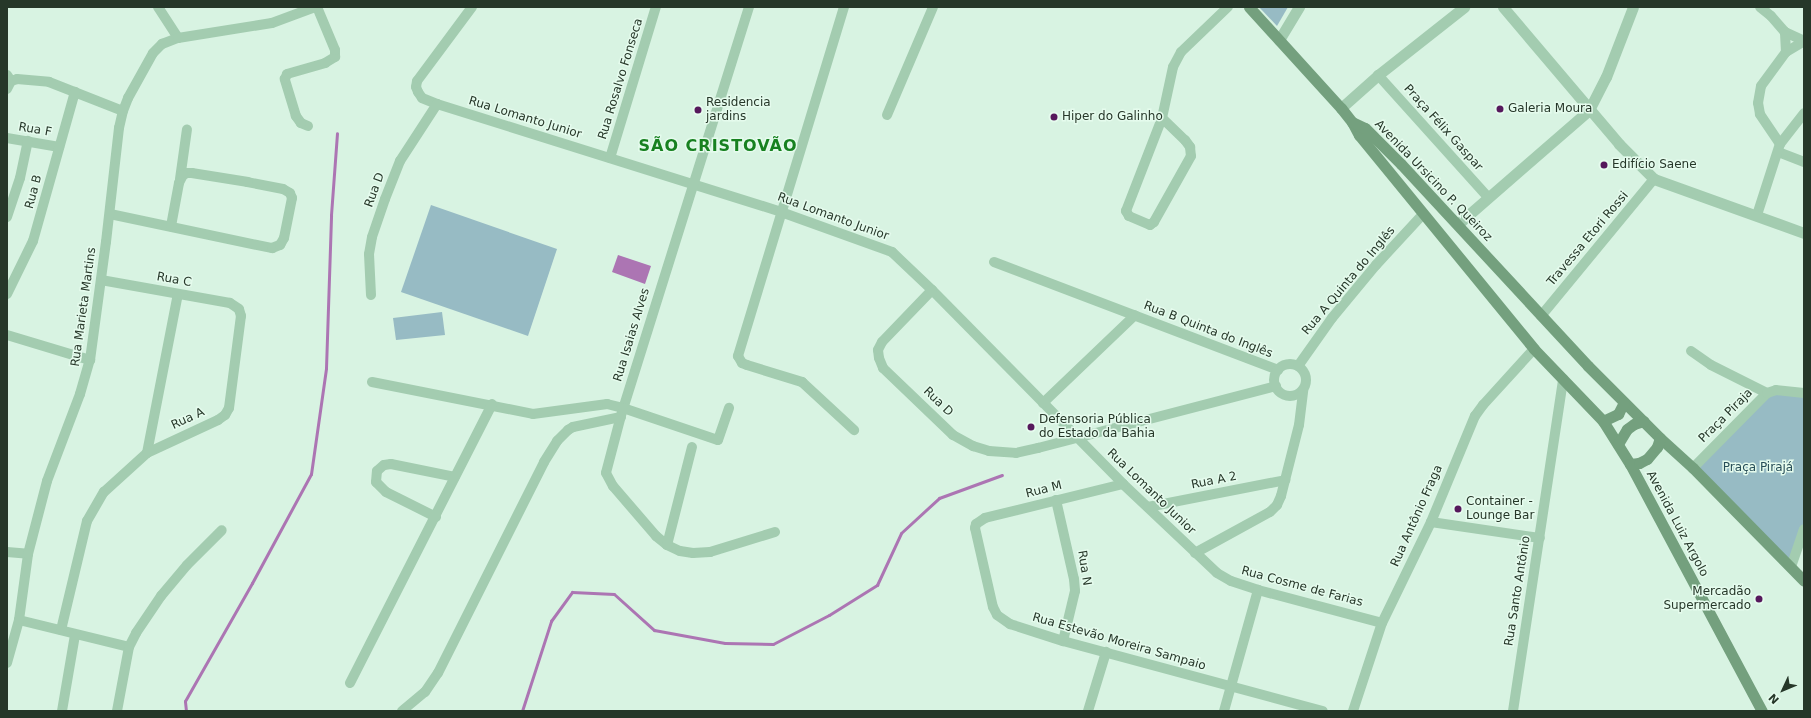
<!DOCTYPE html>
<html>
<head>
<meta charset="utf-8">
<style>
  body { margin:0 }
  #map { position:relative; width:1811px; height:718px; overflow:hidden; background:#d8f3e2; font-family:"DejaVu Sans",sans-serif }
  div>[style] { position:absolute }
  [style*='--x'] { left:calc(var(--x)*1px); top:calc(var(--y)*1px); width:calc(var(--w)*1px); rotate:calc(var(--a)*1deg) }
  .green>* { inset:0; background:#97bbc4 }
  .water>* { inset:0; background:#ac75b3 }
  .stream>* { height:3px; margin:-1.5px; padding:0 1.5px; transform-origin:1.5px; border-radius:1.5px; background:#ac75b3 }
  .minor>* { height:10px; margin:-5px; padding:0 5px; transform-origin:5px; border-radius:5px; background:#a3ccb0 }
  .minor>.ring { margin:-5px; padding:0; box-sizing:content-box; background:none; border:10px solid #a3ccb0; border-radius:50% }
  .tertiary>* { height:11px; margin:-5.5px; padding:0 5.5px; transform-origin:5.5px; border-radius:5.5px; background:#a3ccb0 }
  .secondary>* { height:11px; margin:-5.5px; padding:0 5.5px; transform-origin:5.5px; border-radius:5.5px; background:#74a07e }
  .dots>* { width:11px; height:11px; translate:-50% -50%; box-sizing:border-box; border:2px solid #e5fbed; border-radius:50% }
  span { translate:-50% -50%; white-space:nowrap; text-align:center; line-height:1.15; -webkit-text-stroke:3px #e5fbed; paint-order:stroke }
  .street-label { font-size:12px; color:#263729 }
  .poi-label { font-size:12px; color:#263729 }
  .left { translate:0 -50%; text-align:left }
  .right { translate:-100% -50%; text-align:right }
  .park-label { font-size:12px; color:#274d57 }
  .district-label { font-size:16px; color:#178120; font-weight:700; letter-spacing:1px }
  .frame { position:absolute; inset:0; border:8px solid #263729; pointer-events:none }
  .north { position:absolute; left:1763px; top:670px; width:40px; height:40px; -webkit-text-stroke:3px #e5fbed; paint-order:stroke; rotate:226deg; font-size:11px; font-weight:700; line-height:16px; text-align:center; color:#263729 }
  .north::after { content:''; display:block; margin:auto; width:14px; height:18px; background:#263729; clip-path:polygon(50% 0,100% 100%,50% 72%,0 100%) }
</style>
</head>
<body>
<div id="map">
  <div class="green">
    <div style="clip-path:polygon(1259px 7px,1288px 7px,1277px 26px)"></div>
    <div style="clip-path:polygon(431px 205px,557px 249px,528px 336px,401px 292px)"></div>
    <div style="clip-path:polygon(442px 312px,445px 335px,396px 340px,393px 318px)"></div>
    <div style="clip-path:polygon(1767px 393px,1804px 393px,1804px 526px,1791px 567px,1693px 468px)"></div>
  </div>
  <div class="water">
    <div style="clip-path:polygon(618px 255px,651px 266px,645px 284px,612px 272px)"></div>
  </div>
  <div class="stream">
    <div style="--x:186;--y:711;--w:10;--a:-96"></div>
    <div style="--x:185;--y:701;--w:136;--a:-60.4"></div>
    <div style="--x:252;--y:583;--w:124;--a:-61.6"></div>
    <div style="--x:311;--y:474;--w:107;--a:-81.9"></div>
    <div style="--x:326;--y:368;--w:153;--a:-88.1"></div>
    <div style="--x:331;--y:215;--w:82;--a:-85.8"></div>
    <div style="--x:522;--y:711;--w:95;--a:-72.1"></div>
    <div style="--x:551;--y:621;--w:36;--a:-54"></div>
    <div style="--x:572;--y:592;--w:42;--a:2.7"></div>
    <div style="--x:614;--y:594;--w:54;--a:42"></div>
    <div style="--x:654;--y:630;--w:72;--a:10.4"></div>
    <div style="--x:725;--y:643;--w:48;--a:1.2"></div>
    <div style="--x:773;--y:644;--w:63;--a:-27.4"></div>
    <div style="--x:829;--y:615;--w:57;--a:-32"></div>
    <div style="--x:877;--y:585;--w:57;--a:-65.2"></div>
    <div style="--x:901;--y:533;--w:52;--a:-42.6"></div>
    <div style="--x:939;--y:498;--w:67;--a:-20.1"></div>
  </div>
  <div class="minor">
    <div style="--x:158;--y:7;--w:37;--a:57"></div>
    <div style="--x:472;--y:7;--w:92;--a:126.6"></div>
    <div style="--x:417;--y:81;--w:6;--a:99"></div>
    <div style="--x:416;--y:87;--w:5;--a:68"></div>
    <div style="--x:418;--y:92;--w:7;--a:56"></div>
    <div style="--x:422;--y:98;--w:16;--a:22"></div>
    <div style="--x:437;--y:104;--w:361;--a:17.4"></div>
    <div style="--x:781;--y:212;--w:118;--a:19.8"></div>
    <div style="--x:892;--y:252;--w:55;--a:43.5"></div>
    <div style="--x:932;--y:290;--w:272;--a:45.4"></div>
    <div style="--x:1123;--y:484;--w:129;--a:43.4"></div>
    <div style="--x:1217;--y:573;--w:16;--a:30"></div>
    <div style="--x:1231;--y:581;--w:28;--a:18"></div>
    <div style="--x:1258;--y:590;--w:128;--a:14.9"></div>
    <div style="--x:749;--y:7;--w:420;--a:107.4"></div>
    <div style="--x:623;--y:408;--w:67;--a:104.7"></div>
    <div style="--x:606;--y:473;--w:15;--a:62"></div>
    <div style="--x:613;--y:486;--w:66;--a:49.3"></div>
    <div style="--x:656;--y:536;--w:14;--a:39"></div>
    <div style="--x:667;--y:545;--w:14;--a:25"></div>
    <div style="--x:680;--y:551;--w:13;--a:9"></div>
    <div style="--x:693;--y:553;--w:17;--a:-3"></div>
    <div style="--x:710;--y:552;--w:68;--a:-17.1"></div>
    <div style="--x:844;--y:7;--w:365;--a:106.9"></div>
    <div style="--x:738;--y:356;--w:8;--a:60"></div>
    <div style="--x:742;--y:363;--w:5;--a:22"></div>
    <div style="--x:747;--y:365;--w:58;--a:17.2"></div>
    <div style="--x:802;--y:382;--w:71;--a:42.7"></div>
    <div style="--x:1760;--y:7;--w:14;--a:39"></div>
    <div style="--x:1771;--y:16;--w:21;--a:49"></div>
    <div style="--x:1785;--y:32;--w:21;--a:25"></div>
    <div style="--x:1786;--y:52;--w:21;--a:-31"></div>
    <div style="--x:7;--y:75;--w:7;--a:56"></div>
    <div style="--x:11;--y:81;--w:9;--a:117"></div>
    <div style="--x:1378;--y:75;--w:164;--a:48"></div>
    <div style="--x:11;--y:81;--w:6;--a:-18"></div>
    <div style="--x:17;--y:79;--w:32;--a:5"></div>
    <div style="--x:49;--y:82;--w:79;--a:21.4"></div>
    <div style="--x:887;--y:115;--w:117;--a:-66.9"></div>
    <div style="--x:1162;--y:118;--w:32;--a:44"></div>
    <div style="--x:1185;--y:140;--w:9;--a:54"></div>
    <div style="--x:1190;--y:147;--w:9;--a:84"></div>
    <div style="--x:1191;--y:156;--w:76;--a:119.3"></div>
    <div style="--x:1154;--y:222;--w:5;--a:143"></div>
    <div style="--x:1150;--y:225;--w:23;--a:-157"></div>
    <div style="--x:1129;--y:216;--w:6;--a:-121"></div>
    <div style="--x:1126;--y:211;--w:100;--a:-68.8"></div>
    <div style="--x:1162;--y:118;--w:52;--a:-77.8"></div>
    <div style="--x:1173;--y:67;--w:17;--a:-62"></div>
    <div style="--x:1181;--y:52;--w:65;--a:-43.8"></div>
    <div style="--x:308;--y:126;--w:8;--a:-157"></div>
    <div style="--x:301;--y:123;--w:9;--a:-126"></div>
    <div style="--x:296;--y:116;--w:39;--a:-107"></div>
    <div style="--x:285;--y:79;--w:5;--a:-68"></div>
    <div style="--x:287;--y:74;--w:40;--a:-16"></div>
    <div style="--x:325;--y:63;--w:12;--a:-31"></div>
    <div style="--x:335;--y:57;--w:7;--a:-90"></div>
    <div style="--x:335;--y:50;--w:47;--a:-112.7"></div>
    <div style="--x:7;--y:138;--w:53;--a:9.8"></div>
    <div style="--x:1780;--y:144;--w:36;--a:-124"></div>
    <div style="--x:1760;--y:114;--w:11;--a:-100"></div>
    <div style="--x:1758;--y:103;--w:17;--a:-80"></div>
    <div style="--x:1761;--y:86;--w:42;--a:-53.7"></div>
    <div style="--x:1786;--y:52;--w:20;--a:-93"></div>
    <div style="--x:1778;--y:152;--w:28;--a:21"></div>
    <div style="--x:610;--y:158;--w:158;--a:-73.1"></div>
    <div style="--x:180;--y:179;--w:50;--a:-82"></div>
    <div style="--x:110;--y:214;--w:166;--a:11.9"></div>
    <div style="--x:272;--y:248;--w:9;--a:-21"></div>
    <div style="--x:280;--y:245;--w:8;--a:-60"></div>
    <div style="--x:284;--y:238;--w:41;--a:-78.7"></div>
    <div style="--x:292;--y:198;--w:5;--a:-112"></div>
    <div style="--x:290;--y:193;--w:8;--a:-150"></div>
    <div style="--x:283;--y:189;--w:36;--a:-169"></div>
    <div style="--x:248;--y:182;--w:57;--a:-170.9"></div>
    <div style="--x:192;--y:173;--w:5;--a:180"></div>
    <div style="--x:187;--y:173;--w:4;--a:153"></div>
    <div style="--x:183;--y:175;--w:9;--a:117"></div>
    <div style="--x:179;--y:183;--w:44;--a:100.5"></div>
    <div style="--x:1757;--y:215;--w:75;--a:-72.1"></div>
    <div style="--x:1780;--y:144;--w:39;--a:-52"></div>
    <div style="--x:7;--y:217;--w:41;--a:-71.6"></div>
    <div style="--x:20;--y:178;--w:38;--a:-78"></div>
    <div style="--x:994;--y:262;--w:304;--a:20.8"></div>
    <div style="--x:932;--y:290;--w:72;--a:133.9"></div>
    <div style="--x:882;--y:342;--w:9;--a:117"></div>
    <div style="--x:878;--y:350;--w:8;--a:83"></div>
    <div style="--x:879;--y:358;--w:11;--a:68"></div>
    <div style="--x:883;--y:368;--w:97;--a:43.7"></div>
    <div style="--x:953;--y:435;--w:23;--a:29"></div>
    <div style="--x:973;--y:446;--w:17;--a:17"></div>
    <div style="--x:989;--y:451;--w:27;--a:4"></div>
    <div style="--x:1016;--y:453;--w:23;--a:-13"></div>
    <div style="--x:1038;--y:448;--w:246;--a:-14.6"></div>
    <div style="--x:7;--y:294;--w:59;--a:-63.9"></div>
    <div style="--x:33;--y:241;--w:155;--a:-74.3"></div>
    <div style="--x:371;--y:295;--w:41;--a:-92.8"></div>
    <div style="--x:369;--y:254;--w:17;--a:-80"></div>
    <div style="--x:372;--y:237;--w:40;--a:-71.1"></div>
    <div style="--x:385;--y:199;--w:41;--a:-68.5"></div>
    <div style="--x:400;--y:161;--w:68;--a:-57"></div>
    <div style="--x:1541;--y:316;--w:178;--a:-50.5"></div>
    <div style="--x:7;--y:335;--w:87;--a:16.8"></div>
    <div style="--x:1691;--y:351;--w:24;--a:35"></div>
    <div style="--x:1711;--y:365;--w:63;--a:26.6"></div>
    <div class="ring" style="left:1274px;top:364px;width:22px;height:22px"></div>
    <div style="--x:1298;--y:366;--w:59;--a:-54.7"></div>
    <div style="--x:1332;--y:318;--w:69;--a:-50.3"></div>
    <div style="--x:1376;--y:265;--w:69;--a:-47.3"></div>
    <div style="--x:372;--y:382;--w:164;--a:11.2"></div>
    <div style="--x:533;--y:414;--w:75;--a:-7.7"></div>
    <div style="--x:607;--y:404;--w:16;--a:14"></div>
    <div style="--x:623;--y:408;--w:100;--a:18.6"></div>
    <div style="--x:718;--y:440;--w:34;--a:-71"></div>
    <div style="--x:1043;--y:403;--w:127;--a:-43.7"></div>
    <div style="--x:147;--y:453;--w:162;--a:-79"></div>
    <div style="--x:1693;--y:468;--w:105;--a:-45.4"></div>
    <div style="--x:1767;--y:393;--w:9;--a:-18"></div>
    <div style="--x:1776;--y:390;--w:28;--a:6"></div>
    <div style="--x:1123;--y:484;--w:142;--a:166.2"></div>
    <div style="--x:985;--y:518;--w:11;--a:146"></div>
    <div style="--x:976;--y:524;--w:4;--a:104"></div>
    <div style="--x:975;--y:528;--w:81;--a:77.2"></div>
    <div style="--x:993;--y:607;--w:9;--a:63"></div>
    <div style="--x:997;--y:615;--w:16;--a:35"></div>
    <div style="--x:1010;--y:624;--w:56;--a:17.8"></div>
    <div style="--x:1063;--y:641;--w:269;--a:15.1"></div>
    <div style="--x:1056;--y:500;--w:81;--a:77.2"></div>
    <div style="--x:1074;--y:579;--w:12;--a:85"></div>
    <div style="--x:1075;--y:591;--w:51;--a:103.5"></div>
    <div style="--x:1148;--y:507;--w:140;--a:-11.1"></div>
    <div style="--x:436;--y:517;--w:56;--a:-153.4"></div>
    <div style="--x:386;--y:492;--w:14;--a:-135"></div>
    <div style="--x:376;--y:482;--w:11;--a:-85"></div>
    <div style="--x:377;--y:471;--w:9;--a:-41"></div>
    <div style="--x:384;--y:465;--w:7;--a:-8"></div>
    <div style="--x:391;--y:464;--w:65;--a:11.5"></div>
    <div style="--x:1431;--y:522;--w:110;--a:8.4"></div>
    <div style="--x:667;--y:545;--w:101;--a:-75.7"></div>
    <div style="--x:7;--y:552;--w:21;--a:5"></div>
    <div style="--x:1195;--y:553;--w:85;--a:-28.7"></div>
    <div style="--x:1270;--y:512;--w:10;--a:-45"></div>
    <div style="--x:1277;--y:505;--w:10;--a:-66"></div>
    <div style="--x:1281;--y:496;--w:73;--a:-75.8"></div>
    <div style="--x:1299;--y:425;--w:35;--a:-83"></div>
    <div style="--x:1791;--y:567;--w:40;--a:-71.1"></div>
    <div style="--x:19;--y:620;--w:113;--a:13.8"></div>
    <div style="--x:61;--y:630;--w:112;--a:-76.6"></div>
    <div style="--x:87;--y:521;--w:34;--a:-60"></div>
    <div style="--x:104;--y:492;--w:58;--a:-42.2"></div>
    <div style="--x:147;--y:453;--w:78;--a:-24.9"></div>
    <div style="--x:218;--y:420;--w:9;--a:-36"></div>
    <div style="--x:225;--y:415;--w:8;--a:-60"></div>
    <div style="--x:229;--y:408;--w:93;--a:-82.6"></div>
    <div style="--x:241;--y:316;--w:7;--a:-106"></div>
    <div style="--x:239;--y:309;--w:11;--a:-146"></div>
    <div style="--x:230;--y:303;--w:131;--a:-169.9"></div>
    <div style="--x:7;--y:663;--w:45;--a:-74.4"></div>
    <div style="--x:19;--y:620;--w:67;--a:-82.2"></div>
    <div style="--x:28;--y:554;--w:75;--a:-75.4"></div>
    <div style="--x:47;--y:481;--w:93;--a:-69.2"></div>
    <div style="--x:80;--y:394;--w:35;--a:-74"></div>
    <div style="--x:90;--y:360;--w:119;--a:-82.3"></div>
    <div style="--x:106;--y:242;--w:115;--a:-83.5"></div>
    <div style="--x:119;--y:128;--w:17;--a:-77"></div>
    <div style="--x:123;--y:111;--w:14;--a:-69"></div>
    <div style="--x:128;--y:98;--w:51;--a:-60.9"></div>
    <div style="--x:153;--y:53;--w:13;--a:-45"></div>
    <div style="--x:162;--y:44;--w:17;--a:-21"></div>
    <div style="--x:178;--y:38;--w:95;--a:-9.1"></div>
    <div style="--x:272;--y:23;--w:46;--a:-20.4"></div>
    <div style="--x:350;--y:683;--w:313;--a:-63"></div>
    <div style="--x:62;--y:711;--w:77;--a:-80.3"></div>
    <div style="--x:117;--y:711;--w:65;--a:-79.4"></div>
    <div style="--x:129;--y:647;--w:16;--a:-63"></div>
    <div style="--x:136;--y:633;--w:45;--a:-56"></div>
    <div style="--x:161;--y:596;--w:40;--a:-50"></div>
    <div style="--x:187;--y:565;--w:49;--a:-45"></div>
    <div style="--x:402;--y:711;--w:30;--a:-40"></div>
    <div style="--x:425;--y:692;--w:23;--a:-56"></div>
    <div style="--x:438;--y:673;--w:236;--a:-63.3"></div>
    <div style="--x:544;--y:462;--w:25;--a:-58"></div>
    <div style="--x:557;--y:441;--w:16;--a:-45"></div>
    <div style="--x:568;--y:430;--w:6;--a:-31"></div>
    <div style="--x:573;--y:427;--w:49;--a:-11.8"></div>
    <div style="--x:1088;--y:711;--w:62;--a:-73"></div>
    <div style="--x:1224;--y:711;--w:126;--a:-74.3"></div>
    <div style="--x:1353;--y:711;--w:93;--a:-71.8"></div>
    <div style="--x:1382;--y:623;--w:112;--a:-64.1"></div>
    <div style="--x:1431;--y:522;--w:115;--a:-67.5"></div>
    <div style="--x:1475;--y:416;--w:14;--a:-54"></div>
    <div style="--x:1483;--y:405;--w:76;--a:-47.7"></div>
    <div style="--x:1513;--y:711;--w:336;--a:-81.4"></div>
  </div>
  <div class="tertiary">
    <div style="--x:1503;--y:7;--w:180;--a:49.7"></div>
    <div style="--x:1619;--y:144;--w:49;--a:45"></div>
    <div style="--x:1654;--y:179;--w:159;--a:19.8"></div>
    <div style="--x:1279;--y:40;--w:39;--a:-59"></div>
    <div style="--x:1341;--y:108;--w:50;--a:-41.7"></div>
    <div style="--x:1378;--y:75;--w:110;--a:-38.3"></div>
    <div style="--x:1458;--y:224;--w:174;--a:-41"></div>
    <div style="--x:1589;--y:110;--w:37;--a:-63"></div>
    <div style="--x:1606;--y:77;--w:75;--a:-68.9"></div>
  </div>
  <div class="secondary">
    <div style="--x:1249;--y:7;--w:137;--a:47.7"></div>
    <div style="--x:1341;--y:108;--w:18;--a:52"></div>
    <div style="--x:1352;--y:122;--w:15;--a:62"></div>
    <div style="--x:1359;--y:135;--w:276;--a:50.7"></div>
    <div style="--x:1534;--y:349;--w:100;--a:46.2"></div>
    <div style="--x:1603;--y:421;--w:51;--a:57.9"></div>
    <div style="--x:1630;--y:464;--w:280;--a:61.9"></div>
    <div style="--x:1352;--y:122;--w:14;--a:25"></div>
    <div style="--x:1365;--y:128;--w:51;--a:45"></div>
    <div style="--x:1401;--y:164;--w:275;--a:47.2"></div>
    <div style="--x:1588;--y:366;--w:102;--a:45"></div>
    <div style="--x:1660;--y:438;--w:45;--a:42.3"></div>
    <div style="--x:1693;--y:468;--w:158;--a:45.5"></div>
    <div style="--x:1603;--y:421;--w:17;--a:-25"></div>
    <div style="--x:1618;--y:414;--w:13;--a:-63"></div>
    <div style="--x:1618;--y:444;--w:17;--a:-59"></div>
    <div style="--x:1627;--y:429;--w:9;--a:-36"></div>
    <div style="--x:1634;--y:424;--w:10;--a:-17"></div>
    <div style="--x:1630;--y:464;--w:9;--a:-6"></div>
    <div style="--x:1639;--y:463;--w:9;--a:-27"></div>
    <div style="--x:1647;--y:459;--w:16;--a:-50"></div>
    <div style="--x:1657;--y:447;--w:9;--a:-72"></div>
  </div>
  <div class="dots">
    <div style="left:1500px;top:109px;background:#56185c"></div>
    <div style="left:698px;top:110px;background:#56185c"></div>
    <div style="left:1054px;top:117px;background:#56185c"></div>
    <div style="left:1604px;top:165px;background:#56185c"></div>
    <div style="left:1031px;top:427px;background:#56185c"></div>
    <div style="left:1458px;top:509px;background:#56185c"></div>
    <div style="left:1759px;top:599px;background:#56185c"></div>
  </div>
  <div class="street-label">
    <span style="left:621px;top:79px;rotate:-73deg">Rua Rosalvo Fonseca</span>
    <span style="left:525px;top:118px;rotate:17deg">Rua Lomanto Junior</span>
    <span style="left:1443px;top:128px;rotate:48deg">Praça Félix Gaspar</span>
    <span style="left:35px;top:130px;rotate:10deg">Rua F</span>
    <span style="left:1433px;top:181px;rotate:46deg">Avenida Ursicino P. Queiroz</span>
    <span style="left:375px;top:190px;rotate:-70deg">Rua D</span>
    <span style="left:34px;top:192px;rotate:-75deg">Rua B</span>
    <span style="left:833px;top:217px;rotate:20deg">Rua Lomanto Junior</span>
    <span style="left:1588px;top:239px;rotate:-50deg">Travessa Etori Rossi</span>
    <span style="left:174px;top:280px;rotate:10deg">Rua C</span>
    <span style="left:1349px;top:281px;rotate:-50deg">Rua A Quinta do Inglês</span>
    <span style="left:84px;top:307px;rotate:-82deg">Rua Marieta Martins</span>
    <span style="left:1208px;top:330px;rotate:21deg">Rua B Quinta do Inglês</span>
    <span style="left:632px;top:335px;rotate:-73deg">Rua Isaias Alves</span>
    <span style="left:938px;top:402px;rotate:44deg">Rua D</span>
    <span style="left:1726px;top:416px;rotate:-45deg">Praça Piraja</span>
    <span style="left:188px;top:419px;rotate:-25deg">Rua A</span>
    <span style="left:1214px;top:481px;rotate:-11deg">Rua A 2</span>
    <span style="left:1044px;top:490px;rotate:-14deg">Rua M</span>
    <span style="left:1151px;top:492px;rotate:44deg">Rua Lomanto Junior</span>
    <span style="left:1417px;top:516px;rotate:-66deg">Rua Antônio Fraga</span>
    <span style="left:1677px;top:524px;rotate:62deg">Avenida Luiz Argolo</span>
    <span style="left:1084px;top:568px;rotate:81deg">Rua N</span>
    <span style="left:1302px;top:587px;rotate:15deg">Rua Cosme de Farias</span>
    <span style="left:1518px;top:591px;rotate:-81deg">Rua Santo Antônio</span>
    <span style="left:1119px;top:642px;rotate:16deg">Rua Estevão Moreira Sampaio</span>
  </div>
  <div class="poi-label">
    <span class="left" style="left:706px;top:110px">Residencia<br>jardins</span>
    <span class="left" style="left:1508px;top:109px">Galeria Moura</span>
    <span class="left" style="left:1062px;top:117px">Hiper do Galinho</span>
    <span class="left" style="left:1612px;top:165px">Edifício Saene</span>
    <span class="left" style="left:1039px;top:427px">Defensoria Pública<br>do Estado da Bahia</span>
    <span class="left" style="left:1466px;top:509px">Container -<br>Lounge Bar</span>
    <span class="right" style="left:1751px;top:599px">Mercadão<br>Supermercado</span>
  </div>
  <div class="park-label">
    <span style="left:1758px;top:468px">Praça Pirajá</span>
  </div>
  <div class="district-label">
    <span style="left:718px;top:146px">SÃO CRISTOVÃO</span>
  </div>
  <div class="frame"></div>
  <div class="north">N</div>
</div>
</body>
</html>
